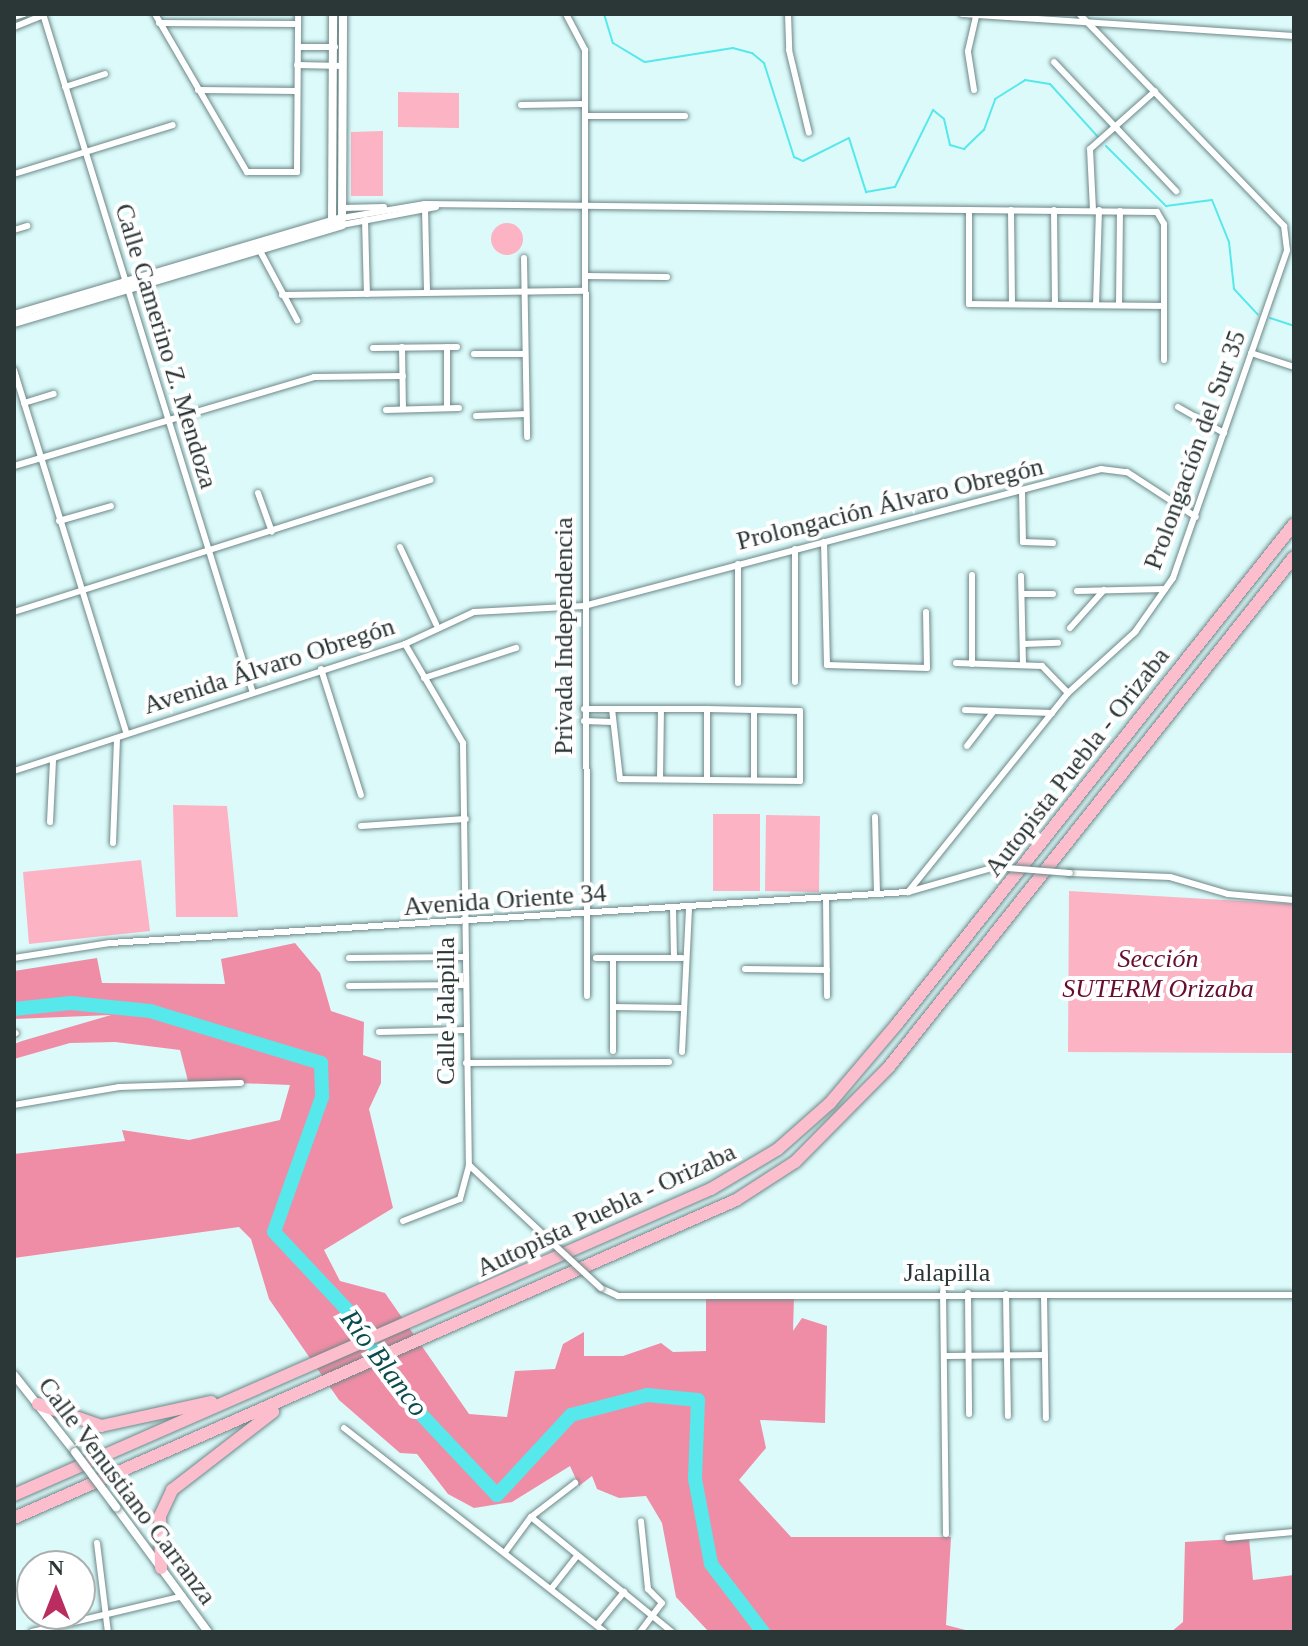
<!DOCTYPE html>
<html>
<head>
<meta charset="utf-8">
<style>
  body { margin:0 }
  #map { position:relative; width:1308px; height:1646px; overflow:hidden; background:#dcfafa; font-family:"Times New Roman",serif }
  div>[style] { position:absolute }
  [style*='--x'] { left:calc(var(--x)*1px); top:calc(var(--y)*1px); width:calc(var(--w)*1px); rotate:calc(var(--a)*1deg) }
  .green>* { inset:0; background:#fcb3c4 }
  .round { border-radius:50% }
  .forest>* { inset:0; background:#f08da6 }
  .stream>* { height:2px; margin:-1px; padding:0 1px; transform-origin:1px; border-radius:1px; background:#56e8eb }
  .river>* { height:14px; margin:-7px; padding:0 7px; transform-origin:7px; border-radius:7px; background:#56e8eb }
  .roads { filter:drop-shadow(0 0 2px #6d8888) drop-shadow(0 0 2px #6d8888) }
  .minor>* { height:6px; margin:-3px; padding:0 3px; transform-origin:3px; border-radius:3px; background:#fff }
  .tertiary>* { height:8px; margin:-4px; padding:0 4px; transform-origin:4px; border-radius:4px; background:#fff }
  .motorway>* { height:12px; margin:-6px; padding:0 6px; transform-origin:6px; border-radius:6px; background:#fcbecc }
  .bridges { filter:drop-shadow(0 0 2px #6d8888) drop-shadow(0 0 2px #6d8888) }
  .minor-bridge>* { height:6px; margin:-3px; padding:0 3px; transform-origin:3px; border-radius:3px; background:#fff }
  .tertiary-bridge>* { height:8px; margin:-4px; padding:0 4px; transform-origin:4px; border-radius:4px; background:#fff }
  span { translate:-50% -50%; white-space:nowrap; text-align:center; line-height:1.15; -webkit-text-stroke:8px #fff; paint-order:stroke }
  .street-label { font-size:26px; color:#2b3636 }
  .park-label { font-size:26px; color:#660e30; font-style:italic }
  .water-label { font-size:28px; color:#0a4c4e; font-style:italic }
  .frame { position:absolute; inset:0; border:16px solid #2b3636; pointer-events:none }
  .north { position:absolute; left:16px; top:1550px; width:80px; height:80px; box-sizing:border-box; background:#fff; border:2px solid #aaafaf; border-radius:50%; rotate:0deg; font-size:22px; font-weight:700; line-height:32px; text-align:center; color:#2b3636 }
  .north::after { content:''; display:block; margin:auto; width:28px; height:36px; background:#ba2d60; clip-path:polygon(50% 0,100% 100%,50% 72%,0 100%) }
</style>
</head>
<body>
<div id="map">
  <div class="green">
    <div style="clip-path:polygon(398px 92px,459px 93px,459px 128px,398px 127px)"></div>
    <div style="clip-path:polygon(383px 131px,383px 196px,351px 196px,351px 132px)"></div>
    <div class="round" style="left:491px;top:223px;width:32px;height:32px"></div>
    <div style="clip-path:polygon(173px 805px,227px 806px,238px 917px,176px 917px)"></div>
    <div style="clip-path:polygon(713px 814px,760px 814px,760px 891px,713px 891px)"></div>
    <div style="clip-path:polygon(766px 815px,820px 816px,819px 892px,765px 891px)"></div>
    <div style="clip-path:polygon(141px 860px,150px 931px,29px 944px,23px 872px)"></div>
    <div style="clip-path:polygon(1069px 891px,1294px 904px,1294px 1053px,1068px 1052px)"></div>
  </div>
  <div class="forest">
    <div style="clip-path:polygon(295px 943px,320px 973px,331px 1011px,364px 1022px,363px 1055px,381px 1061px,381px 1083px,369px 1109px,393px 1208px,324px 1250px,340px 1281px,385px 1293px,469px 1414px,507px 1417px,515px 1371px,555px 1369px,563px 1344px,584px 1332px,584px 1356px,623px 1356px,661px 1343px,673px 1352px,706px 1351px,706px 1296px,794px 1296px,793px 1331px,802px 1318px,827px 1326px,825px 1423px,760px 1420px,766px 1448px,739px 1480px,791px 1537px,951px 1537px,946px 1625px,973px 1632px,709px 1632px,676px 1597px,662px 1523px,646px 1496px,619px 1498px,597px 1489px,592px 1476px,579px 1486px,570px 1466px,512px 1502px,474px 1508px,448px 1494px,417px 1454px,400px 1453px,339px 1400px,269px 1299px,251px 1239px,239px 1227px,14px 1258px,14px 1154px,125px 1141px,122px 1130px,189px 1140px,280px 1120px,290px 1085px,188px 1081px,180px 1050px,115px 1042px,70px 1043px,14px 1059px,14px 1044px,22px 1041px,111px 1015px,14px 1019px,14px 971px,97px 958px,102px 983px,225px 984px,221px 959px)"></div>
    <div style="clip-path:polygon(1249px 1538px,1253px 1580px,1294px 1575px,1294px 1632px,1171px 1632px,1183px 1622px,1185px 1542px)"></div>
  </div>
  <div class="stream">
    <div style="--x:604;--y:14;--w:30;--a:73"></div>
    <div style="--x:613;--y:43;--w:37;--a:31"></div>
    <div style="--x:645;--y:62;--w:89;--a:-9"></div>
    <div style="--x:733;--y:48;--w:20;--a:15"></div>
    <div style="--x:752;--y:53;--w:16;--a:40"></div>
    <div style="--x:764;--y:63;--w:99;--a:72.3"></div>
    <div style="--x:794;--y:157;--w:10;--a:24"></div>
    <div style="--x:803;--y:161;--w:51;--a:-26.6"></div>
    <div style="--x:849;--y:138;--w:57;--a:72.5"></div>
    <div style="--x:866;--y:192;--w:29;--a:-10"></div>
    <div style="--x:895;--y:187;--w:86;--a:-63.7"></div>
    <div style="--x:933;--y:110;--w:14;--a:39"></div>
    <div style="--x:944;--y:119;--w:27;--a:77"></div>
    <div style="--x:950;--y:145;--w:15;--a:16"></div>
    <div style="--x:964;--y:149;--w:28;--a:-44"></div>
    <div style="--x:984;--y:130;--w:33;--a:-70"></div>
    <div style="--x:995;--y:99;--w:36;--a:-32"></div>
    <div style="--x:1025;--y:80;--w:25;--a:9"></div>
    <div style="--x:1050;--y:84;--w:73;--a:47.8"></div>
    <div style="--x:1106;--y:146;--w:85;--a:45"></div>
    <div style="--x:1166;--y:206;--w:46;--a:-7.4"></div>
    <div style="--x:1212;--y:200;--w:45;--a:68"></div>
    <div style="--x:1229;--y:242;--w:47;--a:83.9"></div>
    <div style="--x:1234;--y:289;--w:35;--a:47"></div>
    <div style="--x:1270;--y:318;--w:25;--a:18"></div>
  </div>
  <div class="river">
    <div style="--x:14;--y:1009;--w:57;--a:-6"></div>
    <div style="--x:71;--y:1003;--w:79;--a:5.8"></div>
    <div style="--x:150;--y:1011;--w:179;--a:16.9"></div>
    <div style="--x:321;--y:1063;--w:34;--a:88"></div>
    <div style="--x:322;--y:1097;--w:143;--a:109.6"></div>
    <div style="--x:274;--y:1232;--w:112;--a:46.8"></div>
    <div style="--x:351;--y:1314;--w:115;--a:55.6"></div>
    <div style="--x:416;--y:1409;--w:118;--a:46.7"></div>
    <div style="--x:497;--y:1495;--w:109;--a:-47.2"></div>
    <div style="--x:571;--y:1415;--w:79;--a:-14.7"></div>
    <div style="--x:647;--y:1395;--w:51;--a:5.6"></div>
    <div style="--x:698;--y:1400;--w:79;--a:92.2"></div>
    <div style="--x:695;--y:1479;--w:86;--a:79.3"></div>
    <div style="--x:711;--y:1564;--w:86;--a:52.6"></div>
  </div>
  <div class="roads">
    <div class="minor">
      <div style="--x:43;--y:14;--w:708;--a:72.82"></div>
      <div style="--x:155;--y:14;--w:183;--a:59.8"></div>
      <div style="--x:247;--y:172;--w:50;--a:0"></div>
      <div style="--x:297;--y:172;--w:158;--a:-89.6"></div>
      <div style="--x:566;--y:14;--w:41;--a:62.2"></div>
      <div style="--x:585;--y:50;--w:946;--a:89.88"></div>
      <div style="--x:788;--y:14;--w:36;--a:88"></div>
      <div style="--x:789;--y:50;--w:85;--a:76.5"></div>
      <div style="--x:962;--y:14;--w:333;--a:3.8"></div>
      <div style="--x:14;--y:17;--w:10;--a:-17"></div>
      <div style="--x:159;--y:23;--w:139;--a:0.4"></div>
      <div style="--x:14;--y:27;--w:32;--a:-22"></div>
      <div style="--x:298;--y:47;--w:37;--a:0"></div>
      <div style="--x:1054;--y:62;--w:178;--a:46.6"></div>
      <div style="--x:297;--y:65;--w:46;--a:1.2"></div>
      <div style="--x:65;--y:87;--w:42;--a:-18"></div>
      <div style="--x:198;--y:90;--w:99;--a:0.6"></div>
      <div style="--x:974;--y:90;--w:39;--a:-99"></div>
      <div style="--x:968;--y:51;--w:37;--a:-77"></div>
      <div style="--x:521;--y:105;--w:64;--a:-0.9"></div>
      <div style="--x:585;--y:116;--w:100;--a:0"></div>
      <div style="--x:14;--y:174;--w:166;--a:-17.1"></div>
      <div style="--x:436;--y:207;--w:96;--a:169.2"></div>
      <div style="--x:342;--y:225;--w:7;--a:-90"></div>
      <div style="--x:342;--y:218;--w:84;--a:-9.6"></div>
      <div style="--x:425;--y:204;--w:732;--a:0.63"></div>
      <div style="--x:1157;--y:212;--w:14;--a:60"></div>
      <div style="--x:1164;--y:224;--w:136;--a:90"></div>
      <div style="--x:342;--y:208;--w:42;--a:-1.4"></div>
      <div style="--x:425;--y:209;--w:84;--a:88.6"></div>
      <div style="--x:969;--y:210;--w:94;--a:90"></div>
      <div style="--x:969;--y:304;--w:195;--a:0.6"></div>
      <div style="--x:1011;--y:210;--w:94;--a:89.4"></div>
      <div style="--x:1054;--y:210;--w:94;--a:89.4"></div>
      <div style="--x:1093;--y:210;--w:61;--a:-92.8"></div>
      <div style="--x:1090;--y:149;--w:87;--a:-41.7"></div>
      <div style="--x:365;--y:220;--w:74;--a:88.5"></div>
      <div style="--x:14;--y:230;--w:14;--a:-17"></div>
      <div style="--x:259;--y:249;--w:81;--a:61.8"></div>
      <div style="--x:524;--y:258;--w:179;--a:89"></div>
      <div style="--x:585;--y:276;--w:82;--a:0.7"></div>
      <div style="--x:282;--y:295;--w:303;--a:-0.8"></div>
      <div style="--x:1096;--y:305;--w:95;--a:-88.2"></div>
      <div style="--x:1119;--y:305;--w:94;--a:-89.4"></div>
      <div style="--x:402;--y:347;--w:62;--a:89.1"></div>
      <div style="--x:373;--y:348;--w:84;--a:-0.7"></div>
      <div style="--x:1251;--y:353;--w:45;--a:18"></div>
      <div style="--x:474;--y:354;--w:50;--a:0"></div>
      <div style="--x:14;--y:370;--w:381;--a:72.8"></div>
      <div style="--x:24;--y:403;--w:31;--a:-17"></div>
      <div style="--x:1178;--y:407;--w:53;--a:29.5"></div>
      <div style="--x:447;--y:408;--w:61;--a:-90"></div>
      <div style="--x:386;--y:410;--w:73;--a:-1.6"></div>
      <div style="--x:476;--y:416;--w:50;--a:-2.3"></div>
      <div style="--x:14;--y:466;--w:313;--a:-16.5"></div>
      <div style="--x:314;--y:377;--w:89;--a:-0.6"></div>
      <div style="--x:1022;--y:491;--w:51;--a:88.9"></div>
      <div style="--x:1023;--y:542;--w:30;--a:2"></div>
      <div style="--x:258;--y:493;--w:41;--a:70.3"></div>
      <div style="--x:59;--y:521;--w:54;--a:-16.1"></div>
      <div style="--x:824;--y:542;--w:123;--a:88.6"></div>
      <div style="--x:827;--y:665;--w:100;--a:1.7"></div>
      <div style="--x:927;--y:668;--w:56;--a:-91"></div>
      <div style="--x:400;--y:547;--w:85;--a:64.9"></div>
      <div style="--x:795;--y:549;--w:133;--a:90"></div>
      <div style="--x:738;--y:564;--w:119;--a:90"></div>
      <div style="--x:972;--y:575;--w:89;--a:90"></div>
      <div style="--x:1021;--y:576;--w:87;--a:88.7"></div>
      <div style="--x:1077;--y:591;--w:88;--a:-1.3"></div>
      <div style="--x:1022;--y:594;--w:31;--a:0"></div>
      <div style="--x:14;--y:612;--w:437;--a:-17.6"></div>
      <div style="--x:1070;--y:628;--w:51;--a:-48.2"></div>
      <div style="--x:405;--y:644;--w:115;--a:59.6"></div>
      <div style="--x:463;--y:743;--w:422;--a:89.2"></div>
      <div style="--x:469;--y:1165;--w:108;--a:43.1"></div>
      <div style="--x:1023;--y:644;--w:35;--a:-2"></div>
      <div style="--x:956;--y:663;--w:86;--a:2"></div>
      <div style="--x:1042;--y:666;--w:37;--a:46"></div>
      <div style="--x:321;--y:669;--w:132;--a:72.4"></div>
      <div style="--x:424;--y:678;--w:97;--a:-18.1"></div>
      <div style="--x:584;--y:709;--w:123;--a:0"></div>
      <div style="--x:707;--y:709;--w:93;--a:1.2"></div>
      <div style="--x:800;--y:711;--w:70;--a:90"></div>
      <div style="--x:800;--y:781;--w:180;--a:-179.4"></div>
      <div style="--x:620;--y:779;--w:70;--a:-96.5"></div>
      <div style="--x:707;--y:709;--w:71;--a:90"></div>
      <div style="--x:754;--y:710;--w:70;--a:90"></div>
      <div style="--x:965;--y:710;--w:87;--a:2"></div>
      <div style="--x:584;--y:721;--w:28;--a:2"></div>
      <div style="--x:967;--y:746;--w:44;--a:-52.4"></div>
      <div style="--x:14;--y:771;--w:411;--a:-18"></div>
      <div style="--x:405;--y:644;--w:76;--a:-24.9"></div>
      <div style="--x:474;--y:612;--w:110;--a:-3.1"></div>
      <div style="--x:584;--y:606;--w:535;--a:-14.84"></div>
      <div style="--x:1101;--y:469;--w:26;--a:7"></div>
      <div style="--x:1127;--y:472;--w:82;--a:33.1"></div>
      <div style="--x:660;--y:779;--w:70;--a:-89.2"></div>
      <div style="--x:875;--y:817;--w:77;--a:88.5"></div>
      <div style="--x:50;--y:822;--w:62;--a:-87.2"></div>
      <div style="--x:361;--y:826;--w:105;--a:-3.8"></div>
      <div style="--x:113;--y:843;--w:105;--a:-87.8"></div>
      <div style="--x:1070;--y:873;--w:100;--a:2.3"></div>
      <div style="--x:1170;--y:877;--w:60;--a:16.3"></div>
      <div style="--x:1228;--y:894;--w:66;--a:5.2"></div>
      <div style="--x:908;--y:892;--w:255;--a:-51.2"></div>
      <div style="--x:1068;--y:693;--w:91;--a:-42.3"></div>
      <div style="--x:1135;--y:632;--w:66;--a:-54.9"></div>
      <div style="--x:1173;--y:578;--w:347;--a:-70.8"></div>
      <div style="--x:1287;--y:250;--w:24;--a:-97"></div>
      <div style="--x:1284;--y:226;--w:295;--a:-134"></div>
      <div style="--x:826;--y:897;--w:99;--a:89.4"></div>
      <div style="--x:673;--y:909;--w:49;--a:88.8"></div>
      <div style="--x:14;--y:958;--w:97;--a:-8.9"></div>
      <div style="--x:110;--y:943;--w:800;--a:-3.66"></div>
      <div style="--x:908;--y:892;--w:91;--a:-16"></div>
      <div style="--x:349;--y:958;--w:116;--a:-0.5"></div>
      <div style="--x:596;--y:958;--w:86;--a:0"></div>
      <div style="--x:613;--y:958;--w:93;--a:90"></div>
      <div style="--x:745;--y:969;--w:82;--a:0.7"></div>
      <div style="--x:349;--y:986;--w:117;--a:-0.5"></div>
      <div style="--x:613;--y:1007;--w:69;--a:0.8"></div>
      <div style="--x:379;--y:1032;--w:87;--a:-1.3"></div>
      <div style="--x:14;--y:1034;--w:2;--a:-27"></div>
      <div style="--x:682;--y:1052;--w:144;--a:-87.2"></div>
      <div style="--x:466;--y:1063;--w:203;--a:-0.3"></div>
      <div style="--x:14;--y:1105;--w:107;--a:-9.7"></div>
      <div style="--x:119;--y:1087;--w:122;--a:-1.9"></div>
      <div style="--x:403;--y:1221;--w:61;--a:-21.1"></div>
      <div style="--x:460;--y:1199;--w:35;--a:-75"></div>
      <div style="--x:601;--y:1288;--w:19;--a:25"></div>
      <div style="--x:618;--y:1296;--w:676;--a:-0.08"></div>
      <div style="--x:943;--y:1292;--w:242;--a:89.3"></div>
      <div style="--x:968;--y:1293;--w:121;--a:89.5"></div>
      <div style="--x:1006;--y:1294;--w:122;--a:89.1"></div>
      <div style="--x:1044;--y:1295;--w:123;--a:89.1"></div>
      <div style="--x:946;--y:1356;--w:99;--a:-0.6"></div>
      <div style="--x:344;--y:1428;--w:331;--a:38"></div>
      <div style="--x:531;--y:1517;--w:182;--a:39.2"></div>
      <div style="--x:1228;--y:1538;--w:66;--a:-5.2"></div>
      <div style="--x:97;--y:1543;--w:90;--a:83"></div>
      <div style="--x:506;--y:1551;--w:42;--a:-53.7"></div>
      <div style="--x:531;--y:1517;--w:56;--a:-37.7"></div>
      <div style="--x:551;--y:1589;--w:42;--a:-51.8"></div>
      <div style="--x:597;--y:1625;--w:43;--a:-50.7"></div>
      <div style="--x:32;--y:1632;--w:155;--a:-13.4"></div>
      <div style="--x:640;--y:1632;--w:36;--a:-53"></div>
      <div style="--x:662;--y:1603;--w:20;--a:-135"></div>
      <div style="--x:648;--y:1589;--w:68;--a:-95.9"></div>
    </div>
    <div class="tertiary">
      <div style="--x:332;--y:221;--w:207;--a:-89.7"></div>
      <div style="--x:14;--y:315;--w:342;--a:-16.5"></div>
      <div style="--x:342;--y:218;--w:204;--a:-89.7"></div>
      <div style="--x:14;--y:323;--w:342;--a:-16.6"></div>
      <div style="--x:14;--y:1375;--w:98;--a:51.6"></div>
      <div style="--x:116;--y:1507;--w:155;--a:53.6"></div>
    </div>
    <div class="motorway">
      <div style="--x:38;--y:1404;--w:67;--a:19.2"></div>
      <div style="--x:101;--y:1426;--w:113;--a:-12.3"></div>
      <div style="--x:14;--y:1495;--w:761;--a:-23.7"></div>
      <div style="--x:711;--y:1189;--w:78;--a:-30.8"></div>
      <div style="--x:778;--y:1149;--w:69;--a:-41.5"></div>
      <div style="--x:830;--y:1103;--w:104;--a:-49.7"></div>
      <div style="--x:897;--y:1024;--w:638;--a:-51.55"></div>
      <div style="--x:14;--y:1518;--w:789;--a:-23.77"></div>
      <div style="--x:736;--y:1200;--w:70;--a:-32.8"></div>
      <div style="--x:795;--y:1162;--w:134;--a:-45.3"></div>
      <div style="--x:889;--y:1067;--w:651;--a:-51.55"></div>
      <div style="--x:161;--y:1568;--w:52;--a:-91.1"></div>
      <div style="--x:160;--y:1516;--w:29;--a:-65"></div>
      <div style="--x:172;--y:1490;--w:128;--a:-37.7"></div>
    </div>
  </div>
  <div class="bridges">
    <div class="minor-bridge">
      <div style="--x:995;--y:867;--w:75;--a:4.6"></div>
      <div style="--x:548;--y:1239;--w:72;--a:42.8"></div>
    </div>
    <div class="tertiary-bridge">
      <div style="--x:75;--y:1452;--w:69;--a:53.3"></div>
    </div>
  </div>
  <div class="street-label">
    <span style="left:166px;top:346px;rotate:73deg">Calle Camerino Z. Mendoza</span>
    <span style="left:1195px;top:450px;rotate:-70deg">Prolongación del Sur 35</span>
    <span style="left:890px;top:504px;rotate:-14deg">Prolongación Álvaro Obregón</span>
    <span style="left:564px;top:636px;rotate:-90deg">Privada Independencia</span>
    <span style="left:269px;top:666px;rotate:-18deg">Avenida Álvaro Obregón</span>
    <span style="left:1077px;top:762px;rotate:-52deg">Autopista Puebla - Orizaba</span>
    <span style="left:505px;top:900px;rotate:-4deg">Avenida Oriente 34</span>
    <span style="left:446px;top:1011px;rotate:-90deg">Calle Jalapilla</span>
    <span style="left:606px;top:1210px;rotate:-25deg">Autopista Puebla - Orizaba</span>
    <span style="left:947px;top:1273px">Jalapilla</span>
    <span style="left:127px;top:1491px;rotate:53deg">Calle Venustiano Carranza</span>
  </div>
  <div class="park-label">
    <span style="left:1158px;top:974px">Sección<br>SUTERM Orizaba</span>
  </div>
  <div class="water-label">
    <span style="left:384px;top:1363px;rotate:53deg">Río Blanco</span>
  </div>
  <div class="frame"></div>
  <div class="north">N</div>
</div>
</body>
</html>
